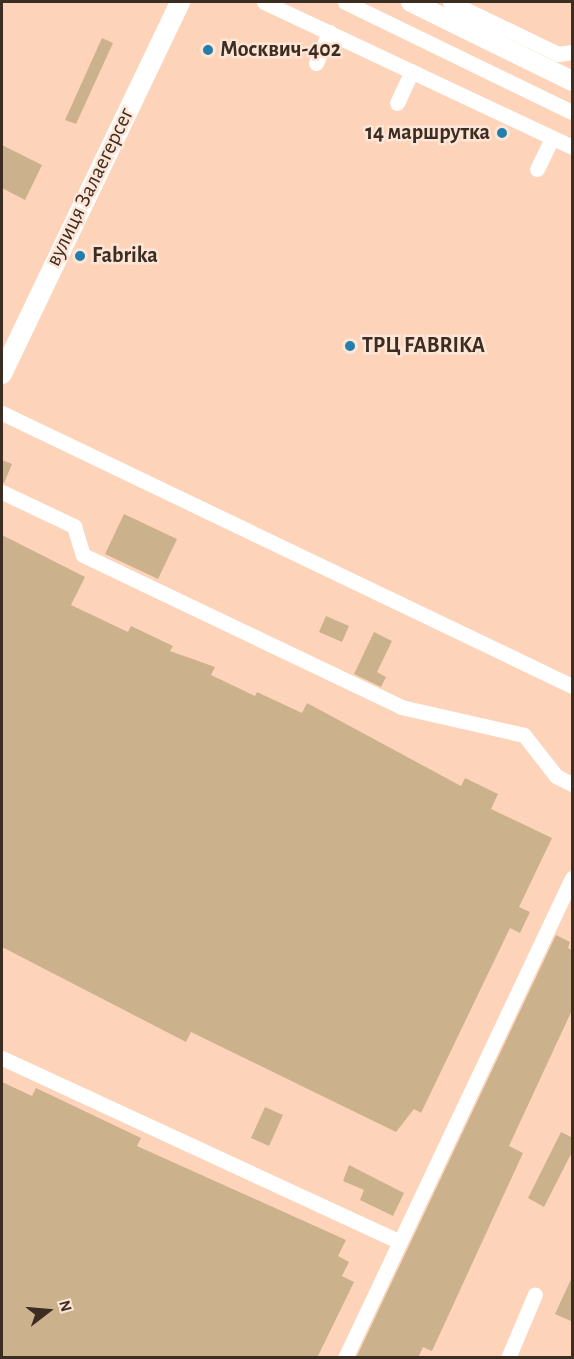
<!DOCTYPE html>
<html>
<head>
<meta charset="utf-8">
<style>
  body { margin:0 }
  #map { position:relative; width:574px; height:1359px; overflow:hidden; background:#fdd4ba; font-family:"Alegreya Sans",sans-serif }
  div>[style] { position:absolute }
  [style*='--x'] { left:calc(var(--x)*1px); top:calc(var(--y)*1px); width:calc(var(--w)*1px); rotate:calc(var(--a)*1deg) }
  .building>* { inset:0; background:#ccb18d }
  .minor>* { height:15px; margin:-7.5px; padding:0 7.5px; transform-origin:7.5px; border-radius:7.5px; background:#fff }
  .major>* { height:20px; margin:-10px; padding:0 10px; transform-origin:10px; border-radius:10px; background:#fff }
  .dots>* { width:16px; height:16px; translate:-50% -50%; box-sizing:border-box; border:3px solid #fee5d5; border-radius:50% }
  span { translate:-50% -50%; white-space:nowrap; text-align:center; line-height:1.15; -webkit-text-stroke:5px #fee5d5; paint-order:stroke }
  .poi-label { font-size:22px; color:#3c2d23; font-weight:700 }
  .left { translate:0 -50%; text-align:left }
  .right { translate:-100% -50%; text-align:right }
  .street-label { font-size:22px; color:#3c2d23 }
  .frame { position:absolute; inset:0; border:3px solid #3c2d23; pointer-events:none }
  .north { position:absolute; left:18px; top:1281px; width:60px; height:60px; -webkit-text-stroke:4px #fee5d5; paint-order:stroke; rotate:74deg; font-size:16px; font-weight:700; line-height:24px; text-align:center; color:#3c2d23 }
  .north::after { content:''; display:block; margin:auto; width:21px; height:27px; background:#3c2d23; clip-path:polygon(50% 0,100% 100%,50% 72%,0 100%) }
</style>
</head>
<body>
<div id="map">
  <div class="building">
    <div style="clip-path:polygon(102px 38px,113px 43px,76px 124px,65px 120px)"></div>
    <div style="clip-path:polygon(2px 145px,42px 165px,25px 200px,2px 188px)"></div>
    <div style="clip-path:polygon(2px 460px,12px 464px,4px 483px,2px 482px)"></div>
    <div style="clip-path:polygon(124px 514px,177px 539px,158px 579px,105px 554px)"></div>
    <div style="clip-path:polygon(2px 535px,85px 577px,71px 605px,128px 632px,131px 626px,173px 646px,170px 651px,215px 667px,211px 675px,255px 696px,257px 692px,302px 713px,307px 703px,461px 786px,465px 778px,498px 794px,491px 809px,552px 838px,519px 907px,530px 912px,520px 933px,510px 928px,421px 1113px,414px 1109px,396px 1132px,191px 1032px,186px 1042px,2px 947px)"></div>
    <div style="clip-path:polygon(326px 616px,349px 626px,342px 642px,319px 632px)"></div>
    <div style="clip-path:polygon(374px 632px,392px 641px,377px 672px,386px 677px,381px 687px,354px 674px)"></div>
    <div style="clip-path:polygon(556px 935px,570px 942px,568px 948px,573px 951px,573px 1008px,509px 1146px,523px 1153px,432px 1351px,423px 1347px,418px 1358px,356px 1358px)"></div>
    <div style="clip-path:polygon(2px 1082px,32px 1096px,36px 1088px,141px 1138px,137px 1146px,346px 1240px,338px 1256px,349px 1262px,342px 1276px,354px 1282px,317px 1358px,2px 1358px)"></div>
    <div style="clip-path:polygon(265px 1107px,283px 1115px,269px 1146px,251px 1138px)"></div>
    <div style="clip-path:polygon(561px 1132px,573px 1138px,573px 1150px,544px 1207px,528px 1198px)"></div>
    <div style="clip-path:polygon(349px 1165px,404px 1193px,393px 1216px,360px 1200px,364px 1190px,343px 1181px)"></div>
    <div style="clip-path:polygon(573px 1275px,573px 1322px,555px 1314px)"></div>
  </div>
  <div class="minor">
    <div style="--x:264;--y:2;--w:340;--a:25.2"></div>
    <div style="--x:345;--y:2;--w:252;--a:25.9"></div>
    <div style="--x:450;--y:2;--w:120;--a:25.7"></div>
    <div style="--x:558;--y:54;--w:14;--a:-8"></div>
    <div style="--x:316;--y:63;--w:34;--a:-67"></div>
    <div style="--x:397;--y:103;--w:35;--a:-65"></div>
    <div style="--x:537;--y:169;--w:34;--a:-64"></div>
    <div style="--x:2;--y:413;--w:632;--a:25.59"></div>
    <div style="--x:2;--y:492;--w:80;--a:25.3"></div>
    <div style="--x:74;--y:526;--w:30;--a:73"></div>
    <div style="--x:83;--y:555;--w:352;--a:25.5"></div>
    <div style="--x:401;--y:707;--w:126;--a:12.8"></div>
    <div style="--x:524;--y:735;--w:52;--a:52"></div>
    <div style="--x:556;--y:776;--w:18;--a:27"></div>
    <div style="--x:2;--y:1058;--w:436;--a:24.8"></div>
    <div style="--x:345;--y:1358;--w:531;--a:-64.69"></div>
    <div style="--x:508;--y:1358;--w:69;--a:-67.1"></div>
  </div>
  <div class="major">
    <div style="--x:411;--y:2;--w:179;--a:26.1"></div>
    <div style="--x:2;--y:374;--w:412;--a:-64.4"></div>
  </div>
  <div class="dots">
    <div style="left:208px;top:50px;background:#227fac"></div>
    <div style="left:502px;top:133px;background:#227fac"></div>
    <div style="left:80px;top:256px;background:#227fac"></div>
    <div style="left:350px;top:346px;background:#227fac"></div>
  </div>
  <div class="poi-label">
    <span class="left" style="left:220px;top:50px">Москвич-402</span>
    <span class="right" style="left:490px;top:133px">14 маршрутка</span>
    <span class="left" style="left:92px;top:256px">Fabrika</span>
    <span class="left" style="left:362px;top:346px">ТРЦ FABRIKA</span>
  </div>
  <div class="street-label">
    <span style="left:90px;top:187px;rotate:-64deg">вулиця Залаегерсег</span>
  </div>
  <div class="frame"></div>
  <div class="north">N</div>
</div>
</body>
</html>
